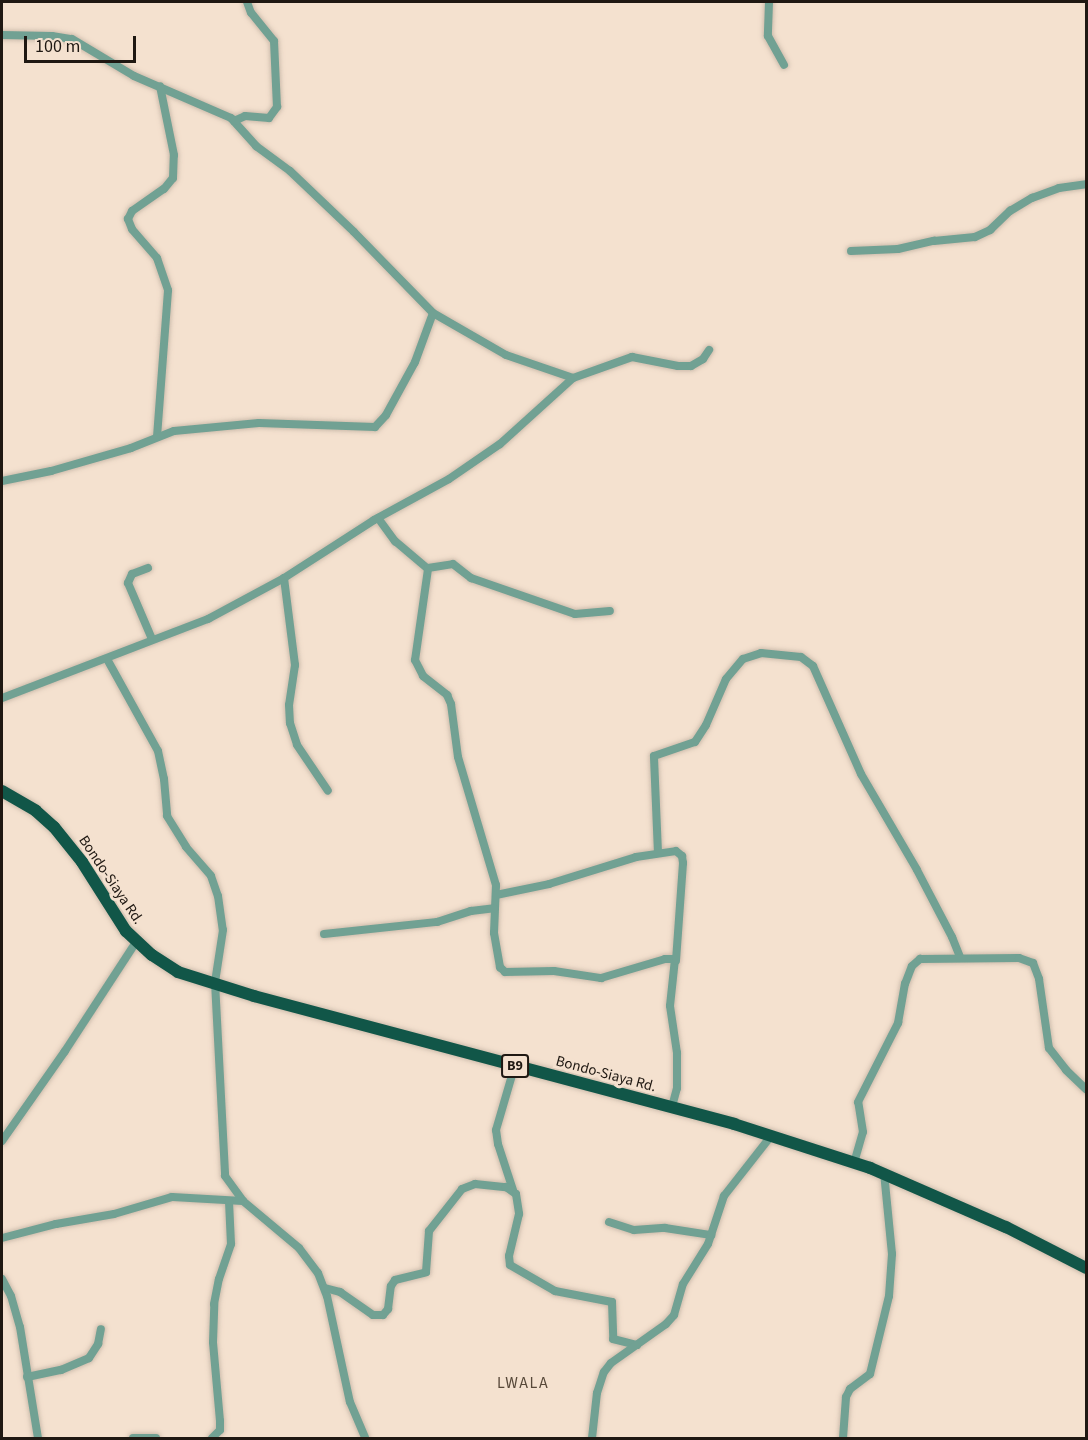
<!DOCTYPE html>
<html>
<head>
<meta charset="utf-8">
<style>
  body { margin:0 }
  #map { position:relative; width:1088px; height:1440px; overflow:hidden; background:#f4e1cf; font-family:"Source Sans 3",sans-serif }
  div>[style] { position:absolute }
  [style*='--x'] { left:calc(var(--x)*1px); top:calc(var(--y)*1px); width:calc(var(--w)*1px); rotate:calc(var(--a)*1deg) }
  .roads { filter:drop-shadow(0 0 2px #cebdad) drop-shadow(0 0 2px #cebdad) }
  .minor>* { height:8px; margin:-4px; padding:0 4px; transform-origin:4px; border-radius:4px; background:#71a193 }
  .trunk>* { height:12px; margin:-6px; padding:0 6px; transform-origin:6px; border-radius:6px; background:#115648 }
  span { translate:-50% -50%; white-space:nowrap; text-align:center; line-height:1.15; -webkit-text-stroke:6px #f4e1cf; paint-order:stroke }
  .shield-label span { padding:2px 4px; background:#f4e1cf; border:2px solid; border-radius:4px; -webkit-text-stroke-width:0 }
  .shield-label { font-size:14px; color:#1f1812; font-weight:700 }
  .street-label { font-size:15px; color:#1f1812 }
  .neighbourhood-label { font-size:16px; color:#574839; letter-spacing:1.5px }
  .frame { position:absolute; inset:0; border:3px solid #1f1812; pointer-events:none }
  .scale { position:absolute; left:24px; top:36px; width:112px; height:27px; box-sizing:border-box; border:3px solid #1f1812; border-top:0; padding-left:8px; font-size:18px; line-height:21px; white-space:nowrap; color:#1f1812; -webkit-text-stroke:4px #f4e1cf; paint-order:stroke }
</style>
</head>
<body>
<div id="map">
  <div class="roads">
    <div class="minor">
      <div style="--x:769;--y:2;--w:34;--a:92"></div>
      <div style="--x:768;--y:36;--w:33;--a:61"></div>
      <div style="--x:2;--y:35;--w:50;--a:1.1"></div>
      <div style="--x:52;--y:36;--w:20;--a:9"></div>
      <div style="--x:72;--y:39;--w:72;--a:30.8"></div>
      <div style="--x:134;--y:76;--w:106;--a:23.4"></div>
      <div style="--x:231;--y:118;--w:38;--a:48"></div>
      <div style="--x:256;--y:146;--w:42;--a:36.3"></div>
      <div style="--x:290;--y:171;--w:88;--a:43.6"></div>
      <div style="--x:354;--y:232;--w:113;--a:45.7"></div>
      <div style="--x:433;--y:313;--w:84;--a:29.9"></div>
      <div style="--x:506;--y:355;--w:71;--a:18.9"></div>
      <div style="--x:573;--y:378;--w:63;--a:-19.6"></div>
      <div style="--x:632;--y:357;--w:47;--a:11.1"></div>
      <div style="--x:678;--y:366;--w:13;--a:0"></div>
      <div style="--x:691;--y:366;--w:14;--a:-30"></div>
      <div style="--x:703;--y:359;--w:11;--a:-56"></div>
      <div style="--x:234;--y:121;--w:12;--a:-24"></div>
      <div style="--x:245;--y:116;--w:24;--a:5"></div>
      <div style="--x:269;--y:118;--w:14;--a:-54"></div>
      <div style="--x:277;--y:107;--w:66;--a:-92.6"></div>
      <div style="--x:274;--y:41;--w:36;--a:-129"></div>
      <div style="--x:251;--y:13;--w:12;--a:-110"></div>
      <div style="--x:851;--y:251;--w:47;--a:-2.4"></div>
      <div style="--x:898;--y:249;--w:37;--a:-13"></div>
      <div style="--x:934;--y:241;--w:41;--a:-5.6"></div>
      <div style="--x:975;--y:237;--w:17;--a:-25"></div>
      <div style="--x:990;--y:230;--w:28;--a:-44"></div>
      <div style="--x:1010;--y:211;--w:26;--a:-31"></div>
      <div style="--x:1032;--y:198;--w:29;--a:-20"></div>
      <div style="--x:1059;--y:188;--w:27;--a:-8"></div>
      <div style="--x:157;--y:437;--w:147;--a:-85.7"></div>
      <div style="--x:168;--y:290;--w:34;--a:-109"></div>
      <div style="--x:157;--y:258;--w:38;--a:-131"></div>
      <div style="--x:132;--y:229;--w:11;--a:-112"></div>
      <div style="--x:128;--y:219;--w:9;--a:-63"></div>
      <div style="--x:132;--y:211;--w:39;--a:-35"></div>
      <div style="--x:164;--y:189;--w:14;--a:-51"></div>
      <div style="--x:173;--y:178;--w:23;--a:-88"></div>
      <div style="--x:174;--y:155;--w:70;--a:-101.5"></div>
      <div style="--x:2;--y:481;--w:50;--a:-11.5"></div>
      <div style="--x:51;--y:471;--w:83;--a:-16"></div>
      <div style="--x:131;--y:448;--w:46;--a:-21.6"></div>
      <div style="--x:174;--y:431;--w:85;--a:-5.4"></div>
      <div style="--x:259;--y:423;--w:116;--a:2"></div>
      <div style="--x:375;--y:427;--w:16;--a:-47"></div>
      <div style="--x:386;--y:415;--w:60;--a:-61.3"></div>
      <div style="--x:415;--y:362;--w:52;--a:-69.8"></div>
      <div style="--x:378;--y:518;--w:29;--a:54"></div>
      <div style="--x:395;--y:541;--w:43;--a:40.3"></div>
      <div style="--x:428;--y:569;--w:92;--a:98.1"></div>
      <div style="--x:415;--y:660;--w:18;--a:63"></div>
      <div style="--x:423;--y:676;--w:31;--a:38"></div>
      <div style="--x:447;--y:695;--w:10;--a:66"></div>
      <div style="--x:451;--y:704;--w:53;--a:82.5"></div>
      <div style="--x:458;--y:757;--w:134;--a:73.5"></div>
      <div style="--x:496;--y:885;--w:48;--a:92.4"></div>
      <div style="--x:494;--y:933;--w:35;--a:80"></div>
      <div style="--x:500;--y:967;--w:7;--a:45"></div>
      <div style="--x:505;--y:972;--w:49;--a:-1.2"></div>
      <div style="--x:554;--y:971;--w:48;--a:8.5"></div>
      <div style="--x:601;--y:978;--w:67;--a:-16.5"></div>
      <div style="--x:665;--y:959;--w:10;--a:0"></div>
      <div style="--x:675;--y:959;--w:47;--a:96.1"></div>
      <div style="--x:670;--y:1006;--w:48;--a:81.5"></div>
      <div style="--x:677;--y:1053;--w:35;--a:90"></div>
      <div style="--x:677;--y:1088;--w:20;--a:105"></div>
      <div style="--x:148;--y:568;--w:17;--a:159"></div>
      <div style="--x:132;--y:574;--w:10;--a:114"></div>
      <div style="--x:128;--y:583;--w:61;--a:66.8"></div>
      <div style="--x:428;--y:568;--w:25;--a:-9"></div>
      <div style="--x:453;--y:564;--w:23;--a:38"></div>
      <div style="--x:471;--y:578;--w:110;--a:19.1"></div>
      <div style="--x:575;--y:614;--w:35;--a:-5"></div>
      <div style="--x:284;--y:578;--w:88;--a:82.8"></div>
      <div style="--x:295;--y:665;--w:40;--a:98.5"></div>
      <div style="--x:289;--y:705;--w:18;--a:87"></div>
      <div style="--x:290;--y:723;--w:23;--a:72"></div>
      <div style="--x:297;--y:745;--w:55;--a:56"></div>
      <div style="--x:107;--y:659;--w:105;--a:61"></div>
      <div style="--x:158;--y:751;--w:29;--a:78"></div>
      <div style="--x:164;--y:779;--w:37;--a:85"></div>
      <div style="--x:167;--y:816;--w:36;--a:58"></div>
      <div style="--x:186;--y:847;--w:38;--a:49"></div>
      <div style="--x:211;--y:876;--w:21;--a:71"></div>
      <div style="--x:218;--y:896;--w:34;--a:82"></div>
      <div style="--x:223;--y:930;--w:53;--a:98.7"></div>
      <div style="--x:215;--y:982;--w:194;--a:87"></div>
      <div style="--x:225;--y:1176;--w:31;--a:54"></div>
      <div style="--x:243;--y:1201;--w:73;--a:40"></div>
      <div style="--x:299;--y:1248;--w:31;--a:53"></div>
      <div style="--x:318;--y:1273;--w:25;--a:69"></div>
      <div style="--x:327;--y:1296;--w:108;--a:77.8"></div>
      <div style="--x:350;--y:1402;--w:39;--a:67"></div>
      <div style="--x:2;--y:698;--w:221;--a:-21"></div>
      <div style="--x:208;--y:619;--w:86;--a:-28.3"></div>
      <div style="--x:284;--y:578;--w:107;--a:-32.8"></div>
      <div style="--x:374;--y:520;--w:85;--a:-28.7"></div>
      <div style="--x:449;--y:479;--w:62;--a:-34.5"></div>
      <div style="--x:500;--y:444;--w:98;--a:-42.1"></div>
      <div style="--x:658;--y:853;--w:97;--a:-92.4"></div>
      <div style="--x:654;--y:756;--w:43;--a:-18.9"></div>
      <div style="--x:695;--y:742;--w:20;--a:-57"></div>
      <div style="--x:706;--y:725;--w:50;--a:-66.5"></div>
      <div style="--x:726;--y:679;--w:26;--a:-50"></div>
      <div style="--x:743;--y:659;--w:19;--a:-18"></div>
      <div style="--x:761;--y:653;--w:40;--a:5.7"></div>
      <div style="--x:801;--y:657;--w:15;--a:37"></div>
      <div style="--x:813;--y:666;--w:118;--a:66"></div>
      <div style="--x:861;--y:774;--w:111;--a:59.7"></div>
      <div style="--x:917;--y:870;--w:76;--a:62.4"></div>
      <div style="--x:952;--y:937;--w:22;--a:68"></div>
      <div style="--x:496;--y:895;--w:54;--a:-11.7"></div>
      <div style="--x:549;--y:884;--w:91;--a:-17.2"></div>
      <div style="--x:636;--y:857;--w:40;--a:-8.5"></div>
      <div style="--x:676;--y:851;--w:8;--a:40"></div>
      <div style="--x:682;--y:856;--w:7;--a:82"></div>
      <div style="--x:683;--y:863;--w:98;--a:94.1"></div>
      <div style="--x:324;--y:934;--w:114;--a:-6.1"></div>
      <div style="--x:437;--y:922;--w:36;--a:-18"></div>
      <div style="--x:471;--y:911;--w:23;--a:-7"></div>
      <div style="--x:2;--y:1141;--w:110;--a:-55"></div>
      <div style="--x:65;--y:1051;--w:130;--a:-56.9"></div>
      <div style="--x:854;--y:1163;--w:32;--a:-74"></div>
      <div style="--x:863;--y:1132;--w:30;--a:-99"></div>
      <div style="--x:858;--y:1102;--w:89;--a:-63.1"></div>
      <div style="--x:898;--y:1023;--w:40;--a:-80"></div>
      <div style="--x:905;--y:984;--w:19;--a:-69"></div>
      <div style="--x:912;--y:966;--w:11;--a:-41"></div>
      <div style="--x:920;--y:959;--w:99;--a:-0.6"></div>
      <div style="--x:1019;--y:958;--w:15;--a:20"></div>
      <div style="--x:1033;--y:963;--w:17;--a:69"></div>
      <div style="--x:1039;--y:979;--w:70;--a:81.8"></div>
      <div style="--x:1049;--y:1048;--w:28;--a:52"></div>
      <div style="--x:1066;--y:1070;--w:28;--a:44"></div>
      <div style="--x:513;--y:1190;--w:48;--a:-108.1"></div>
      <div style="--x:498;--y:1144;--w:14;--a:-98"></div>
      <div style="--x:496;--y:1130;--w:68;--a:-73.7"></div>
      <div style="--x:609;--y:1222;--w:26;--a:18"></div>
      <div style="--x:634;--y:1230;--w:31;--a:-4"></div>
      <div style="--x:665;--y:1228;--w:47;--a:8.7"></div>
      <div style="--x:2;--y:1238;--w:56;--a:-14.5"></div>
      <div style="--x:56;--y:1224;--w:59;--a:-9.8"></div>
      <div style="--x:114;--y:1214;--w:60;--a:-16.3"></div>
      <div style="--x:172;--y:1197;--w:71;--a:3.2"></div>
      <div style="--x:2;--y:1279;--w:19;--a:62"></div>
      <div style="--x:11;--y:1296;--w:32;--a:74"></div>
      <div style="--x:20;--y:1327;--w:112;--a:80.8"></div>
      <div style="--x:325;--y:1288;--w:16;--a:15"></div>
      <div style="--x:340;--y:1292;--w:40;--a:34.9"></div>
      <div style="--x:373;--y:1315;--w:10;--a:0"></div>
      <div style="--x:383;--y:1315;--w:8;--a:-50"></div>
      <div style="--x:388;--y:1309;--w:23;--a:-83"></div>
      <div style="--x:391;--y:1286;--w:7;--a:-56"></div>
      <div style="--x:395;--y:1280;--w:32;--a:-14"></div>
      <div style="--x:426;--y:1272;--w:41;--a:-85.8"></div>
      <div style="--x:429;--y:1231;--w:53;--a:-51.8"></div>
      <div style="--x:462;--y:1189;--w:14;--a:-21"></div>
      <div style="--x:475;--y:1184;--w:31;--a:6"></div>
      <div style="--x:506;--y:1187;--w:12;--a:35"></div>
      <div style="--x:516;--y:1194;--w:20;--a:81"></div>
      <div style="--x:519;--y:1214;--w:43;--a:103.4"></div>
      <div style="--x:509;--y:1256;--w:9;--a:84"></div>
      <div style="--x:510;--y:1265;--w:52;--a:30"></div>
      <div style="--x:555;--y:1291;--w:58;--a:10.9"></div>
      <div style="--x:612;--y:1302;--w:37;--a:88"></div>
      <div style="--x:613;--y:1339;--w:25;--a:14"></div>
      <div style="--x:27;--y:1377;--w:35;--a:-12"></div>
      <div style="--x:61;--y:1370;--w:30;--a:-23"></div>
      <div style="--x:89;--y:1358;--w:17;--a:-57"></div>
      <div style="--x:98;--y:1344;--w:15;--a:-79"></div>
      <div style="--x:133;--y:1438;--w:23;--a:0"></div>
      <div style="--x:212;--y:1438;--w:11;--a:-45"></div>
      <div style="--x:220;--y:1430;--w:9;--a:-90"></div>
      <div style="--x:220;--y:1421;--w:79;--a:-95.1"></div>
      <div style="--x:213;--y:1342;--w:38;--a:-88"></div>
      <div style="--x:214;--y:1304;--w:25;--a:-79"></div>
      <div style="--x:219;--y:1279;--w:37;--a:-71"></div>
      <div style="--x:231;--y:1244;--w:43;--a:-92.7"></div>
      <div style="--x:592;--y:1438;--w:45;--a:-83.7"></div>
      <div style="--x:597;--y:1393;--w:22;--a:-72"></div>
      <div style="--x:604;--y:1372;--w:11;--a:-52"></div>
      <div style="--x:611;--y:1363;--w:67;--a:-35.3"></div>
      <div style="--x:666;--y:1324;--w:12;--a:-48"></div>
      <div style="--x:674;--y:1315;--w:32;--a:-74"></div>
      <div style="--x:683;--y:1284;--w:47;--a:-58"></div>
      <div style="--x:708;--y:1244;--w:51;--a:-71.6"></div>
      <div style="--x:724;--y:1196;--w:76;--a:-51.9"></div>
      <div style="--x:843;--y:1438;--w:41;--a:-85.8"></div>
      <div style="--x:846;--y:1397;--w:9;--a:-63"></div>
      <div style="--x:850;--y:1389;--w:25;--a:-37"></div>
      <div style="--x:870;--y:1374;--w:80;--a:-76.3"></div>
      <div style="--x:889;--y:1296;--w:42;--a:-85.9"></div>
      <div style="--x:892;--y:1254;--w:81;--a:-95.6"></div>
    </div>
    <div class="trunk">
      <div style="--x:2;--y:791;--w:39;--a:30"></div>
      <div style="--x:36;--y:811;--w:24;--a:42"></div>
      <div style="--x:54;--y:827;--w:45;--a:51.3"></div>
      <div style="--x:82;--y:862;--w:82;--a:57.5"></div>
      <div style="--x:126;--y:931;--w:35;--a:43"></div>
      <div style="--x:152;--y:955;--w:31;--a:33"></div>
      <div style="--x:178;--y:972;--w:80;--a:17.5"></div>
      <div style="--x:254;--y:996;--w:497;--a:14.9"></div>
      <div style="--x:734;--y:1124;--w:143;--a:17.9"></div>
      <div style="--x:870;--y:1168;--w:148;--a:23.5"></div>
      <div style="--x:1006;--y:1227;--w:90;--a:27.1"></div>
    </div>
  </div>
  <div class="shield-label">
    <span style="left:515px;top:1066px">B9</span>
  </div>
  <div class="street-label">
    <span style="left:111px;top:880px;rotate:56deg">Bondo-Siaya Rd.</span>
    <span style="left:606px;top:1074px;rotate:15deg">Bondo-Siaya Rd.</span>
  </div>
  <div class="neighbourhood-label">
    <span style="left:523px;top:1383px">LWALA</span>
  </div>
  <div class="frame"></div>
  <div class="scale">100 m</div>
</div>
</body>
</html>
